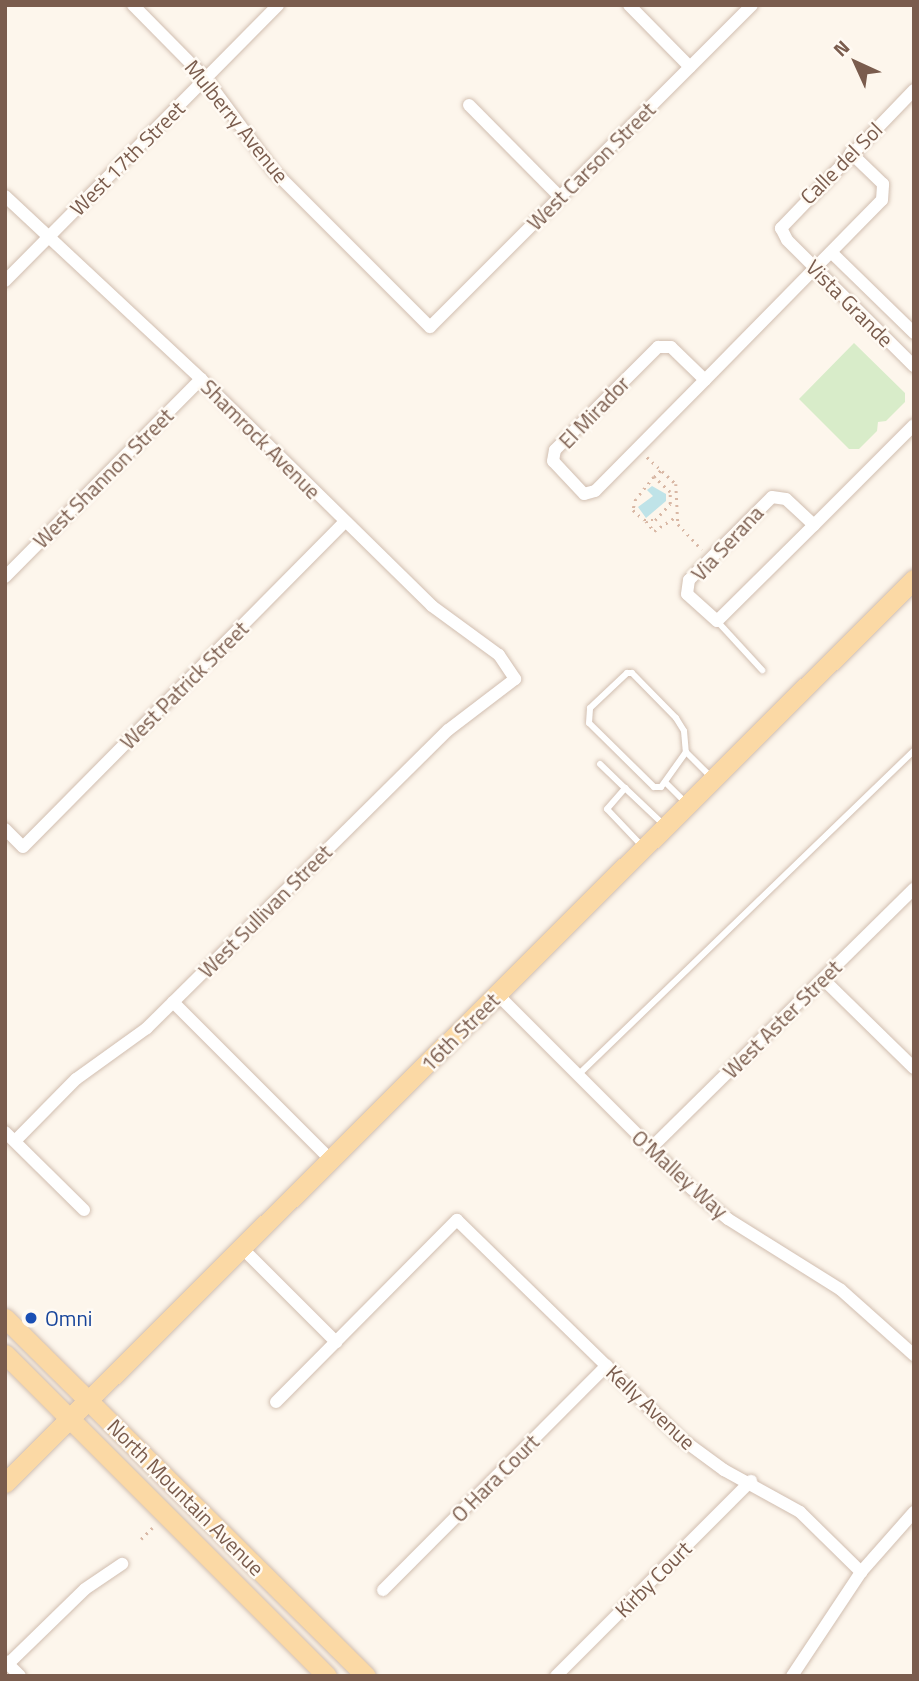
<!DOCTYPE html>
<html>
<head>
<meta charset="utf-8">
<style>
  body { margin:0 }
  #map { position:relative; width:919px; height:1681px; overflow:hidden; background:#fdf6ec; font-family:"Titillium Web",sans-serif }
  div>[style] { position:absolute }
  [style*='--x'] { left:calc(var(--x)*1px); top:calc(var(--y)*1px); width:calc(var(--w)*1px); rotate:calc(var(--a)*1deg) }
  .green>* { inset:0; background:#d8ecc9 }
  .water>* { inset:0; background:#bfe3e8 }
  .path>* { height:2.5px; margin-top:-1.25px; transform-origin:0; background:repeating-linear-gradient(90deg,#d9b8a5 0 2px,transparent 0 7px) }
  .roads { filter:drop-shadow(0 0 2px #d1beb0) drop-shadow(0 0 2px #d1beb0) }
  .lane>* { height:6px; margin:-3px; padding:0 3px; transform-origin:3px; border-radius:3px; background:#fff }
  .street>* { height:12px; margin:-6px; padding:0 6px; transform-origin:6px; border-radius:6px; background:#fff }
  .primary>* { height:19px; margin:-9.5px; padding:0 9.5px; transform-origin:9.5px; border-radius:9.5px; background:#fbd9a5 }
  .dots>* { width:19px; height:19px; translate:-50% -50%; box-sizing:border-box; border:4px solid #fffaf3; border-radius:50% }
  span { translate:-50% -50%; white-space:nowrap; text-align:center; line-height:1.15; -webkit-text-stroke:5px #fffaf3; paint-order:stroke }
  .street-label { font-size:21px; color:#7a5c4d }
  .transit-label { font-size:21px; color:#164399 }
  .left { translate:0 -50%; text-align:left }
  .frame { position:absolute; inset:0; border:7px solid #7a5c4d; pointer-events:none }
  .north { position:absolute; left:821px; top:28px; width:70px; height:70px; -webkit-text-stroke:5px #fffaf3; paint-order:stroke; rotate:315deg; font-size:19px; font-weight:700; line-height:28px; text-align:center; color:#7a5c4d }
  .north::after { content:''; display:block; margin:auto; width:24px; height:32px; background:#7a5c4d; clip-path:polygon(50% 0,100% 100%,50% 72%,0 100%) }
</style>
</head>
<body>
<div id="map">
  <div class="green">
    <div style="clip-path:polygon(854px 343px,905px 393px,905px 402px,886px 421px,878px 422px,877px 431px,859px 449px,849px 449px,799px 399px)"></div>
  </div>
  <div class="water">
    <div style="clip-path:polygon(652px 486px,666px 494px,666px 501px,646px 518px,638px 507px,653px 496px,647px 490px)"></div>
  </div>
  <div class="path">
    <div style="--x:647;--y:457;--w:40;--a:43"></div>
    <div style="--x:676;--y:484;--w:40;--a:87.1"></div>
    <div style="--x:678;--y:524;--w:35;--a:47"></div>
    <div style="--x:654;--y:477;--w:28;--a:129"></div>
    <div style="--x:636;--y:499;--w:11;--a:105"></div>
    <div style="--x:633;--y:510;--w:15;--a:42"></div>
    <div style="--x:644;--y:520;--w:11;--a:0"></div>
    <div style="--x:655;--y:520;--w:22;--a:-47"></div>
    <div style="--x:670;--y:504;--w:12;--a:-90"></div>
    <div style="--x:670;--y:492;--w:22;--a:-137"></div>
    <div style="--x:654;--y:477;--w:10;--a:-45"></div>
    <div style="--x:646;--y:521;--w:13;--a:51"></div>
    <div style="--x:654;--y:531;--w:27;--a:-33"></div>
    <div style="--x:141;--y:1539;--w:16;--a:-45"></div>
  </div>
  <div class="roads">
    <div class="lane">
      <div style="--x:717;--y:621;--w:67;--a:47.4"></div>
      <div style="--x:686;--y:752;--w:43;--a:125.5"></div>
      <div style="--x:661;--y:787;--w:7;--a:180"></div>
      <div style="--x:654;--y:787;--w:91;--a:-135.4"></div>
      <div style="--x:589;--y:723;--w:15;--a:-86"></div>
      <div style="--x:590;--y:708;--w:51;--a:-43.4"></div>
      <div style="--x:627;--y:673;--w:5;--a:0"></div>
      <div style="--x:632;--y:673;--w:63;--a:45.6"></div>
      <div style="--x:676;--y:718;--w:15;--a:58"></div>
      <div style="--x:684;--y:731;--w:21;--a:85"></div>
      <div style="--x:686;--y:752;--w:37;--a:45"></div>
      <div style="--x:600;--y:764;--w:35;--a:44"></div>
      <div style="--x:665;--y:782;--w:30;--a:45"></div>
      <div style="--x:643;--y:847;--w:52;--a:-133.5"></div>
      <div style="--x:607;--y:809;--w:28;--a:-49"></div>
      <div style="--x:625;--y:788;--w:54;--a:43.5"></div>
      <div style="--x:578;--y:1075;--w:467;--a:-44"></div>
    </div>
    <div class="street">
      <div style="--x:133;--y:5;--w:104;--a:45.4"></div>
      <div style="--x:206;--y:79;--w:113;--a:53.6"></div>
      <div style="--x:273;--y:170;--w:222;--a:45"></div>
      <div style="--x:430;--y:327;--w:455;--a:-45"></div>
      <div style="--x:629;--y:5;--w:87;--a:45.5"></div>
      <div style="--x:914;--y:90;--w:192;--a:133.9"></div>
      <div style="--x:781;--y:228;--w:13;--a:63"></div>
      <div style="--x:787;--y:240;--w:179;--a:44.8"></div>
      <div style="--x:469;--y:105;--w:129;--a:45.3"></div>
      <div style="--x:5;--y:196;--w:268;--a:43"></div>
      <div style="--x:201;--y:379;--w:324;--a:44.5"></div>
      <div style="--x:432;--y:606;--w:83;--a:36.2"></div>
      <div style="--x:499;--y:655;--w:29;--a:56"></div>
      <div style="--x:515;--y:679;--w:84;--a:142.7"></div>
      <div style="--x:448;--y:730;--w:424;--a:135.3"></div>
      <div style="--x:147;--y:1028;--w:87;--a:144.3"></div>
      <div style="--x:76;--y:1079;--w:87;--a:134.5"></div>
      <div style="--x:832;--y:253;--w:115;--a:44.3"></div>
      <div style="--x:5;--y:281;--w:388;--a:-45.3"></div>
      <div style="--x:658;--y:347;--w:13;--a:0"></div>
      <div style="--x:671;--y:347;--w:47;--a:44.1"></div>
      <div style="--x:705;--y:380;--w:156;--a:134.7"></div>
      <div style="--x:595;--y:491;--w:11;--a:165"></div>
      <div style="--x:584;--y:494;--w:45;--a:-133.2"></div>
      <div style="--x:553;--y:461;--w:11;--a:-80"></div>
      <div style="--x:555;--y:450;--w:146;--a:-45"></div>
      <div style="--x:705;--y:380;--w:252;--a:-45.5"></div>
      <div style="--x:882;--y:200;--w:16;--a:-86"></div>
      <div style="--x:883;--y:184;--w:45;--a:-135.9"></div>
      <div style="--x:772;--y:497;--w:14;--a:8"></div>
      <div style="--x:786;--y:499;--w:38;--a:43"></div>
      <div style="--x:814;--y:525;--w:136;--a:135.3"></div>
      <div style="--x:717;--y:621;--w:40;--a:-138"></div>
      <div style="--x:687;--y:594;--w:14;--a:-82"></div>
      <div style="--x:689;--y:580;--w:117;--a:-45"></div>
      <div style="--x:814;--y:525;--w:141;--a:-45"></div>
      <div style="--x:5;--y:577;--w:279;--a:-45.3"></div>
      <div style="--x:5;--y:829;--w:25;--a:45"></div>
      <div style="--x:23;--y:847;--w:458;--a:-45.3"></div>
      <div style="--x:823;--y:979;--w:127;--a:44.4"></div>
      <div style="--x:498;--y:995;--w:274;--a:45"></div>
      <div style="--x:692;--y:1189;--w:47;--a:39.8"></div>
      <div style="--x:728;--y:1219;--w:133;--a:32.1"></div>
      <div style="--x:841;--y:1290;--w:98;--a:41.7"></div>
      <div style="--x:173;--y:1002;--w:223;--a:45"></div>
      <div style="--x:5;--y:1132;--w:111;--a:44.6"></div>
      <div style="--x:650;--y:1149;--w:371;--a:-44.6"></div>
      <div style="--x:243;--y:1249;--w:132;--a:45"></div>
      <div style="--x:276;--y:1402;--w:257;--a:-45.2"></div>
      <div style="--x:457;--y:1220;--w:310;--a:44.3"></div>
      <div style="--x:679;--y:1437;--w:56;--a:36.3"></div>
      <div style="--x:724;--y:1470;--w:87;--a:28.9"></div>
      <div style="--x:800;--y:1512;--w:86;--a:44.5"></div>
      <div style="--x:383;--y:1590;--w:317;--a:-45.1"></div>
      <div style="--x:5;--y:1661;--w:21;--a:45"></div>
      <div style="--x:8;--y:1664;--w:107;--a:-44.2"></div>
      <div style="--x:85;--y:1589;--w:45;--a:-34"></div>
      <div style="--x:556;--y:1676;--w:276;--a:-45"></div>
      <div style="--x:792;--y:1676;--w:125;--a:-56.4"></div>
      <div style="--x:861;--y:1572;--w:80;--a:-48.5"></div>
    </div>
    <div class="primary">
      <div style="--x:5;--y:1318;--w:508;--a:44.76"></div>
      <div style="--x:5;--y:1354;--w:455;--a:45"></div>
      <div style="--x:5;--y:1483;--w:1282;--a:-44.84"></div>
    </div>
  </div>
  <div class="dots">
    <div style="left:31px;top:1318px;background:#1a4fb4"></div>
  </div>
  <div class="street-label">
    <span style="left:237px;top:121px;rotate:51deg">Mulberry Avenue</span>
    <span style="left:127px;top:158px;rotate:-45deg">West 17th Street</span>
    <span style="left:841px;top:163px;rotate:-45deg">Calle del Sol</span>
    <span style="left:591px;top:166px;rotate:-45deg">West Carson Street</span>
    <span style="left:850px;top:303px;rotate:45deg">Vista Grande</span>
    <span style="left:594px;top:412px;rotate:-46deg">El Mirador</span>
    <span style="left:261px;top:439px;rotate:45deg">Shamrock Avenue</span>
    <span style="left:103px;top:478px;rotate:-45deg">West Shannon Street</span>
    <span style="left:727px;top:543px;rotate:-47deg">Via Serana</span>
    <span style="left:184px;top:685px;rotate:-45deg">West Patrick Street</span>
    <span style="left:265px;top:911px;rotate:-45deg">West Sullivan Street</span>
    <span style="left:782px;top:1019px;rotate:-45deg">West Aster Street</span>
    <span style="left:460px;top:1032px;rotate:-45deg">16th Street</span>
    <span style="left:680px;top:1174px;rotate:42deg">O'Malley Way</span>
    <span style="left:651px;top:1407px;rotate:43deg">Kelly Avenue</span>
    <span style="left:495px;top:1478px;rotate:-45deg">O Hara Court</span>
    <span style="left:186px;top:1497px;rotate:45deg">North Mountain Avenue</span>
    <span style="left:653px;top:1579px;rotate:-45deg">Kirby Court</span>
  </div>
  <div class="transit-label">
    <span class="left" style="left:45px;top:1318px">Omni</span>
  </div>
  <div class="frame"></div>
  <div class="north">N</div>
</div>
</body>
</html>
